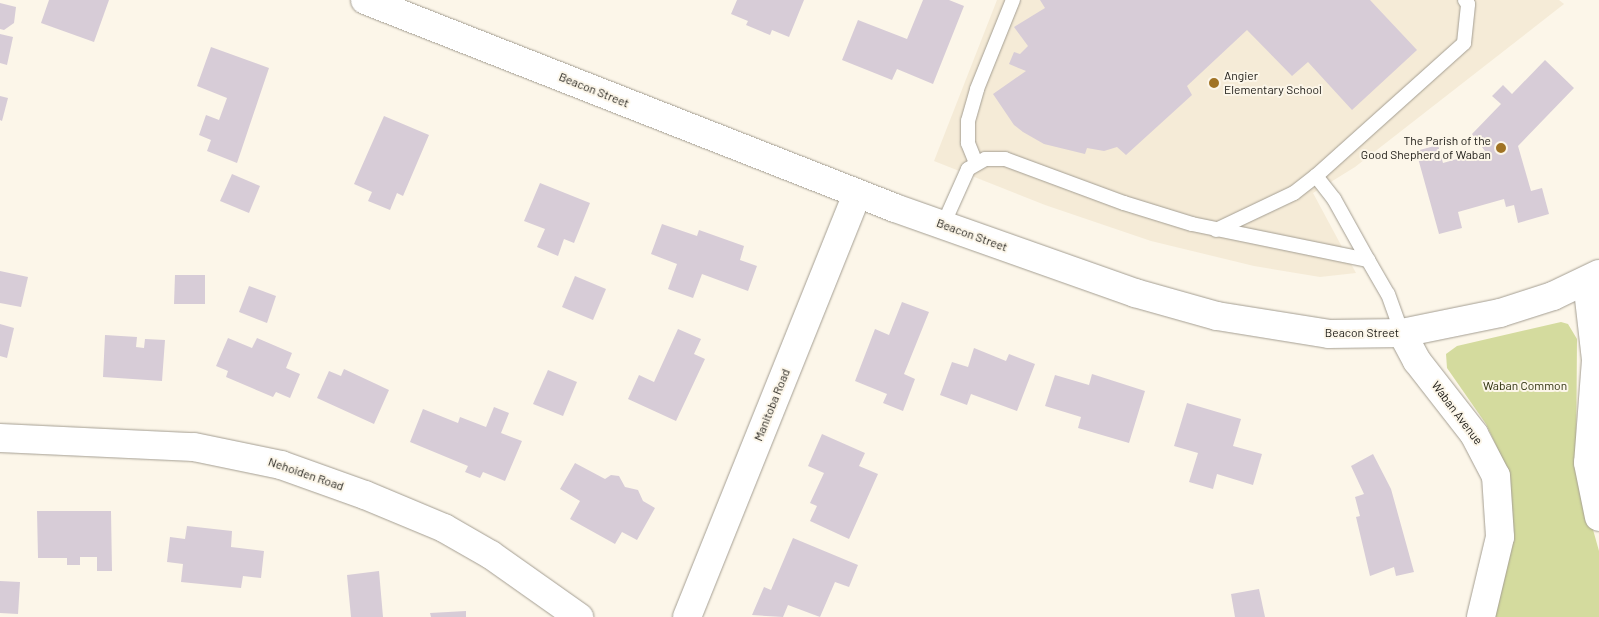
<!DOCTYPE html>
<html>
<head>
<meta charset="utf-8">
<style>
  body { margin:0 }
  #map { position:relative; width:1599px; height:617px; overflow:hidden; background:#fcf6e9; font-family:Barlow,sans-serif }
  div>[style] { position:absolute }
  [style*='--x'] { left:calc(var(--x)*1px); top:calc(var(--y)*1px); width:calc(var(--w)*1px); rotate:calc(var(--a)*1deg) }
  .built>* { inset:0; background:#f5ebd7 }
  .green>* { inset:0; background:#d4db9e }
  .building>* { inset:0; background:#d7ccd7 }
  .roads { filter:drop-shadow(0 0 1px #a49e92) drop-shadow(0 0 1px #a49e92) }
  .service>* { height:14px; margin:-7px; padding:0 7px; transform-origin:7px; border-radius:7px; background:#fff }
  .minor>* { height:28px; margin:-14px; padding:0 14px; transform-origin:14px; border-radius:14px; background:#fff }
  .tertiary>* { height:28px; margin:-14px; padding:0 14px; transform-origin:14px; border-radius:14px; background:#fff }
  .secondary>* { height:28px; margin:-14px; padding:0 14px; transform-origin:14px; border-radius:14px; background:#fff }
  .dots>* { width:14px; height:14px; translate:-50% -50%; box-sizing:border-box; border:2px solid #fcf6e9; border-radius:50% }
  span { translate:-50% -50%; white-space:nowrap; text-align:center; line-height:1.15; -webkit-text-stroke:4px #fcf6e9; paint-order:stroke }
  .poi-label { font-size:12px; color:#1c1a15 }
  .left { translate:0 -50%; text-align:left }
  .right { translate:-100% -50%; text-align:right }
  .street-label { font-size:12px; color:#1c1a15 }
  .park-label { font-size:12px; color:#2d300d }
</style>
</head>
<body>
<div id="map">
  <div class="built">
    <div style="clip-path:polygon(997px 0,1559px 0,1564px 4px,1355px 167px,1313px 193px,1356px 273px,1320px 277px,1254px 266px,1151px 241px,1045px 205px,934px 161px)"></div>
  </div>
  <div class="green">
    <div style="clip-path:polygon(1561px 322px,1568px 324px,1577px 339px,1576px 469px,1599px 551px,1599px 617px,1492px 617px,1501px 456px,1486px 424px,1447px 368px,1446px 354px,1457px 346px)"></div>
  </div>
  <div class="building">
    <div style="clip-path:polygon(49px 0,109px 0,94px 42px,41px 23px)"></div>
    <div style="clip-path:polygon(737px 0,804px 0,789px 37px,772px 30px,770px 35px,746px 25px,748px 21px,731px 14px)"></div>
    <div style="clip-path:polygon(923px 0,949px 0,964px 6px,933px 84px,897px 69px,892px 80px,842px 60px,858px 20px,907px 39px)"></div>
    <div style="clip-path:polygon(1040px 0,1370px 0,1417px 50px,1352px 110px,1308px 62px,1292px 76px,1247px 30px,1187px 86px,1192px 95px,1126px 155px,1117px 147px,1104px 151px,1087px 148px,1085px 154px,1044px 144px,1023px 132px,1014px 125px,993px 94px,1026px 71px,1009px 64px,1014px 52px,1020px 54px,1028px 46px,1014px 27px,1045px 8px)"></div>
    <div style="clip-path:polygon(0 3px,16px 7px,14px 23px,4px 30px,0 29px)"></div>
    <div style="clip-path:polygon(0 34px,13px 37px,7px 65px,0 63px)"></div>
    <div style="clip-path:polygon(211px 47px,269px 68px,237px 163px,207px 151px,211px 140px,199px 135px,206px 115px,219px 120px,227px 98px,197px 86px)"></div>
    <div style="clip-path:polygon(1545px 60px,1574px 88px,1518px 146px,1531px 191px,1542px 188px,1549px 214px,1518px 223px,1514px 205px,1506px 207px,1504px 199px,1458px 212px,1462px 228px,1439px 234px,1416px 151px,1438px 145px,1443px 163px,1485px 151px,1472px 134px,1501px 104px,1492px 96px,1503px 85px,1512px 94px)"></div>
    <div style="clip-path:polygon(0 96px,8px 98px,2px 121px,0 120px)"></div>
    <div style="clip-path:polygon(384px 116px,429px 135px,403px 196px,397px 193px,390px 210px,368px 201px,372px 192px,354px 184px)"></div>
    <div style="clip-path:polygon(232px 174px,260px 186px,249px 213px,220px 201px)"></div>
    <div style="clip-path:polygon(540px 183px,590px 203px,574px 243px,564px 239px,558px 256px,537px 247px,545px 229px,524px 221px)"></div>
    <div style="clip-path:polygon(662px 224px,697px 236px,699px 230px,744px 246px,740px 260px,757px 266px,748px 291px,702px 274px,693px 298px,668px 289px,677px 264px,651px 254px)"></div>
    <div style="clip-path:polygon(0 271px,28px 277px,21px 307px,0 303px)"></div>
    <div style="clip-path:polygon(175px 275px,205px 275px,205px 304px,174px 304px)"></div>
    <div style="clip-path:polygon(575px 276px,606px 289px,593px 320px,562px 307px)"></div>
    <div style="clip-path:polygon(249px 286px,276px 296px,267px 323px,239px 312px)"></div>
    <div style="clip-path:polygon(902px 302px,929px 312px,904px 374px,915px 379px,903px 411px,883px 403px,887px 394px,855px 381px,875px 329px,889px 335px)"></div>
    <div style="clip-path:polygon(0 324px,14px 328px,7px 358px,0 356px)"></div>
    <div style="clip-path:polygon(678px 329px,701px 339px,694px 354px,705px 359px,676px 421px,628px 399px,639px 375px,654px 382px)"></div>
    <div style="clip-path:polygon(105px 335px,137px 337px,136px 347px,144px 348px,145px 339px,165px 340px,162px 381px,103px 377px)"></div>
    <div style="clip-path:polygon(228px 338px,252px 348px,257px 338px,292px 353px,286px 368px,300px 374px,290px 398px,276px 392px,273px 397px,226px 377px,228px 371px,216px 366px)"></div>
    <div style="clip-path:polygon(974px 348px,1006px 361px,1009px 354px,1035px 364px,1017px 411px,971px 394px,967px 405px,940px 395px,952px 362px,968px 367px)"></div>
    <div style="clip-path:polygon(344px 369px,389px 390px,374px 424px,317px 398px,329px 371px,341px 376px)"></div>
    <div style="clip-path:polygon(548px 370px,577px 382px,563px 416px,533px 404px)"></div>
    <div style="clip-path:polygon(1092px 374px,1145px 391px,1129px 443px,1078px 428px,1081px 417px,1045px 406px,1055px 375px,1089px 385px)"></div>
    <div style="clip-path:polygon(1187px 403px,1241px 419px,1233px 446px,1262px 454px,1253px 485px,1217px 474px,1213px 489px,1189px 482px,1198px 453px,1174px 446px)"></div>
    <div style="clip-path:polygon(494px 407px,509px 413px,501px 433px,522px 441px,505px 481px,483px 472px,480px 478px,465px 472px,468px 466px,410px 442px,423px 409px,458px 423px,460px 417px,486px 427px)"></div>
    <div style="clip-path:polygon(822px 434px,865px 453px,859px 466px,878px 474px,849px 539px,810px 521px,817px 506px,810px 503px,824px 473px,808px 466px)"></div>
    <div style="clip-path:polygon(1373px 454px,1391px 489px,1414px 572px,1396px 576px,1394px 567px,1370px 576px,1356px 517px,1360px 516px,1355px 497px,1364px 494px,1351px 466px)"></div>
    <div style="clip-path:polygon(575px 463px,605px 479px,611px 475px,619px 476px,625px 487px,638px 490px,643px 501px,655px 508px,637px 540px,622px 532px,615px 544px,570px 519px,580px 501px,560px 489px)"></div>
    <div style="clip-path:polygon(37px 511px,111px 511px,112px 571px,97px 571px,97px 557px,80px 557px,80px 565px,67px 565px,67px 558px,38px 558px)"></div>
    <div style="clip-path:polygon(187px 526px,232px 531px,231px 547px,264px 551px,261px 578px,243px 576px,241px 588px,181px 582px,183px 564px,167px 562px,170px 537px,185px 539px)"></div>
    <div style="clip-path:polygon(793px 538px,858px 565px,849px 587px,835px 582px,820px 617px,788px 605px,783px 617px,752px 615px,764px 587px,771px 590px)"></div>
    <div style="clip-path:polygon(379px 571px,383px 617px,351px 617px,347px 575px)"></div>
    <div style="clip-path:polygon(0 581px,20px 582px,18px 614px,0 613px)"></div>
    <div style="clip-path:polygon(1259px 589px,1265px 617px,1235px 617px,1231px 594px)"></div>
    <div style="clip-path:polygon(466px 611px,466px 617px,431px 617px,430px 613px)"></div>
  </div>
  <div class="roads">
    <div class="service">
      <div style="--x:976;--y:163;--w:22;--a:-112"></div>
      <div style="--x:968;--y:143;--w:22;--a:-90"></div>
      <div style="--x:968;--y:121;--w:33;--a:-74"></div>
      <div style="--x:977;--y:89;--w:96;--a:-68"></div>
      <div style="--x:1316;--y:176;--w:199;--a:-41.9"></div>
      <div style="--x:1464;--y:43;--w:39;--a:-84"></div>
      <div style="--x:1468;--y:4;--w:5;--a:-127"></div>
      <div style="--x:943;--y:225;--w:61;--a:-65.9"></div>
      <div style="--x:968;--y:169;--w:20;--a:-30"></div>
      <div style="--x:985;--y:159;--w:20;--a:0"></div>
      <div style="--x:1005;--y:159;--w:127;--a:20.3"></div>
      <div style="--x:1124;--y:203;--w:71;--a:17.2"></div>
      <div style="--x:1192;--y:224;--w:180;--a:11.6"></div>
      <div style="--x:1368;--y:260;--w:39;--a:60"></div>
      <div style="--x:1388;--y:294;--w:41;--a:70.3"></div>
      <div style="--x:1216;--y:230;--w:86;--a:-25.4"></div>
      <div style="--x:1294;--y:193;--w:28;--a:-38"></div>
      <div style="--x:1316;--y:176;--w:29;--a:52"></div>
      <div style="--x:1334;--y:199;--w:70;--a:60.9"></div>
    </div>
    <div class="minor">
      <div style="--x:0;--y:438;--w:194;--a:2.7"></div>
      <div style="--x:194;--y:447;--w:89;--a:11.7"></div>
      <div style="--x:281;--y:465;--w:89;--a:19.7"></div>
      <div style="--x:365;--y:495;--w:86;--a:22.7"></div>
      <div style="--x:444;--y:528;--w:54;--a:29.9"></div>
      <div style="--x:491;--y:555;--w:108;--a:35.2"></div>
      <div style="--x:687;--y:617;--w:456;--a:-68.1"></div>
    </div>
    <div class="tertiary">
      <div style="--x:1587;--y:281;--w:80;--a:83.5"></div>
      <div style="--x:1596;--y:360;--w:103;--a:94.4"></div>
      <div style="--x:1588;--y:463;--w:55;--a:78.5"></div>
      <div style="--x:1402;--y:333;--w:32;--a:62"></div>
      <div style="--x:1417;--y:361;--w:93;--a:52"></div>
      <div style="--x:1474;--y:434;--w:47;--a:62.4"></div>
      <div style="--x:1496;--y:476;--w:61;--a:86.2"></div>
      <div style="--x:1500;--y:537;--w:82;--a:103.4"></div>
    </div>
    <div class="secondary">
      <div style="--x:365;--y:0;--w:569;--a:21.43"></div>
      <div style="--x:895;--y:208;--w:255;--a:19.5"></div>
      <div style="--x:1135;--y:293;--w:85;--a:15.7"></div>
      <div style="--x:1217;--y:316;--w:113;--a:9.1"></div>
      <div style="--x:1329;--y:334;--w:73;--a:-0.8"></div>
      <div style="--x:1402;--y:333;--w:100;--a:-11.5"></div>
      <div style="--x:1500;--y:313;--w:56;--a:-17.8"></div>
      <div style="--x:1553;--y:296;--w:51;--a:-25.6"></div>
    </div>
  </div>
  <div class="dots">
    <div style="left:1214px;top:83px;background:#a07324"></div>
    <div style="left:1501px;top:148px;background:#a07324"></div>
  </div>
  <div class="poi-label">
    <span class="left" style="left:1224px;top:83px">Angier<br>Elementary School</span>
    <span class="right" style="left:1491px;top:148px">The Parish of the<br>Good Shepherd of Waban</span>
  </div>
  <div class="street-label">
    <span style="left:594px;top:90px;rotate:22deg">Beacon Street</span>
    <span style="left:972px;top:235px;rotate:20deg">Beacon Street</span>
    <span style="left:1362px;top:333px">Beacon Street</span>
    <span style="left:772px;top:405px;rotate:-68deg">Manitoba Road</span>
    <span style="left:1457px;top:413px;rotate:53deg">Waban Avenue</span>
    <span style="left:306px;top:474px;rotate:19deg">Nehoiden Road</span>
  </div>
  <div class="park-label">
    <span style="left:1525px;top:386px">Waban Common</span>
  </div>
</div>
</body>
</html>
